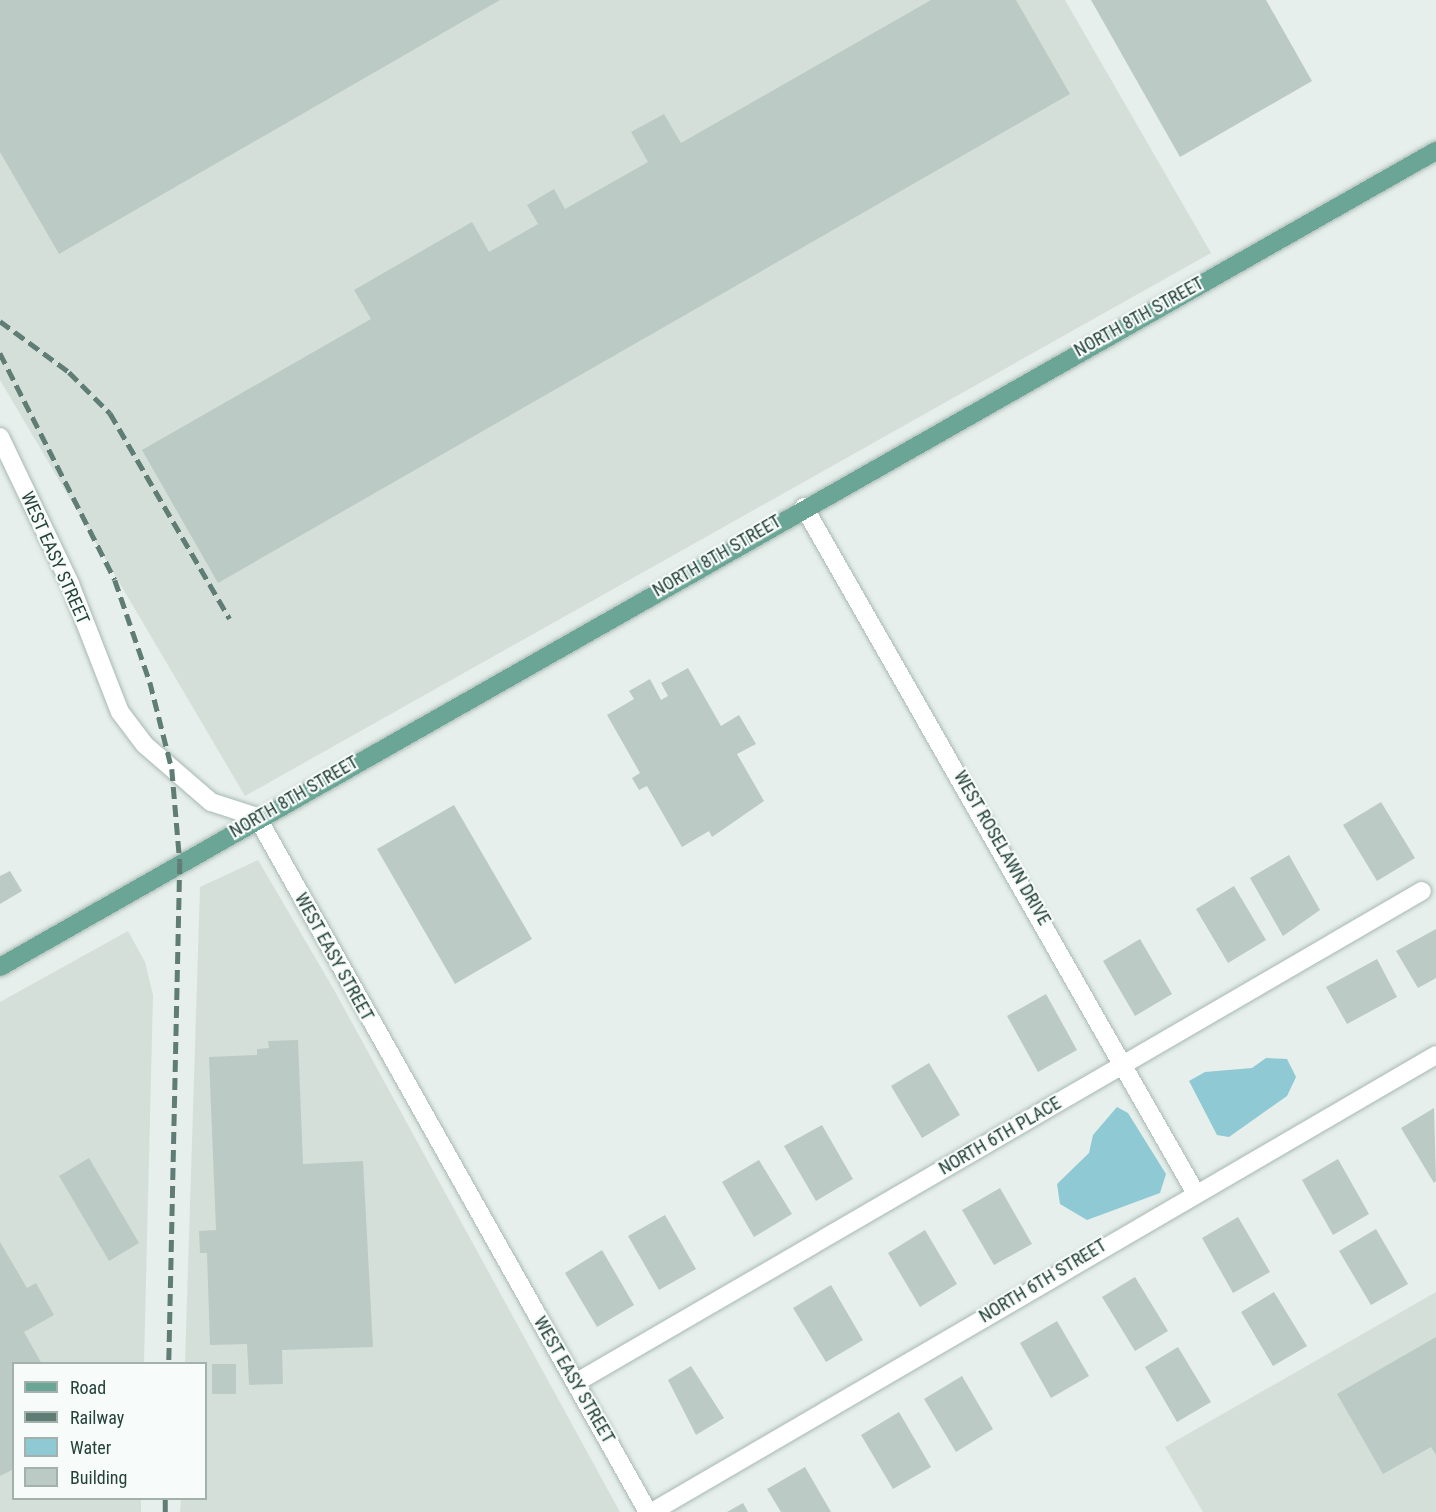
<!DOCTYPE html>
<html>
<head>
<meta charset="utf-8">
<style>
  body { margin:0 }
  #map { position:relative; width:1436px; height:1512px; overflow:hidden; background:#e6efeb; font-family:"Roboto Condensed",sans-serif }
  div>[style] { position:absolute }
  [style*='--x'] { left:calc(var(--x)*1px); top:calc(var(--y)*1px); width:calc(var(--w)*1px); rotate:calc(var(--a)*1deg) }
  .built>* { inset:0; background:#d4dfda }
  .water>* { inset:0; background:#8ec9d4 }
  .building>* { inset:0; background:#bbcac4 }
  .roads { filter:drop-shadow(0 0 2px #a8b8b2) drop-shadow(0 0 2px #a8b8b2) }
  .minor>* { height:18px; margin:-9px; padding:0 9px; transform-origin:9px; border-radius:9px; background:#fff }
  .tertiary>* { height:18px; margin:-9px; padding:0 9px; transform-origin:9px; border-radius:9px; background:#fff }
  .primary>* { height:18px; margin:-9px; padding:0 9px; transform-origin:9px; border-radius:9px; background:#6aa596 }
  .rail>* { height:4.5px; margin-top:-2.25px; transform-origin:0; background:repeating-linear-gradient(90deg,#5f7d75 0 12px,transparent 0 18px) }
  span { translate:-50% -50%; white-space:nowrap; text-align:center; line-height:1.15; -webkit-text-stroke:4.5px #f7fbf9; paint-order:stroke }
  .street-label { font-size:18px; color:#24423a }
  .legend { position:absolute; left:12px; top:1362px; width:195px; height:138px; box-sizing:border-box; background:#f7fbf9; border:2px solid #a3b1ad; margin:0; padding:8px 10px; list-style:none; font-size:18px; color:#24423a }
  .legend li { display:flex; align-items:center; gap:12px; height:30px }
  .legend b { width:30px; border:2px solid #a3b1ad }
</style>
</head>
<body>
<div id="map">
  <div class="built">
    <div style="clip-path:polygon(0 0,1065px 0,1211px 253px,245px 796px,0 380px)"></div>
    <div style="clip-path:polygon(258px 860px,333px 988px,620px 1512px,180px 1512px,181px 1499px,206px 1498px,206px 1364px,185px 1363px,200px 887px)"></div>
    <div style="clip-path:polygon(128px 931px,145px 962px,153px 995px,144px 1363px,14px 1364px,14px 1498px,141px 1499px,141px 1512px,0 1512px,0 1002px)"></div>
    <div style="clip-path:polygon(1436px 1292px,1436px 1512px,1203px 1512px,1165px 1447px)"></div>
  </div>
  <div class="water">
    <div style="clip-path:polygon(1266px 1058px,1287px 1059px,1296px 1077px,1287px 1096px,1229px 1137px,1217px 1135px,1189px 1081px,1205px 1072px,1252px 1068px)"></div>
    <div style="clip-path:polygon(1117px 1107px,1128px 1113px,1166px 1174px,1160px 1193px,1087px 1220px,1060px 1204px,1057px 1184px,1089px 1153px,1093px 1135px)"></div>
  </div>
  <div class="building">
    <div style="clip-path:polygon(0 0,500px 0,59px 254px,0 152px)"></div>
    <div style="clip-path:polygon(931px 0,1016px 0,1070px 94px,218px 583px,142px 450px,371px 319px,354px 290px,472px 222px,489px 252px,538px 224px,527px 205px,554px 189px,565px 209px,648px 162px,631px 132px,664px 114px,681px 143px)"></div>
    <div style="clip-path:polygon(1091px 0,1266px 0,1312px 81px,1180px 157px)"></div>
    <div style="clip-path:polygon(688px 668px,721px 726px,739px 715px,756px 744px,737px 754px,764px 801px,712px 837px,709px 831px,682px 847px,647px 786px,639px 790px,632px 778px,640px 773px,607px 715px,634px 699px,629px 691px,650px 679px,661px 700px,668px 696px,661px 683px)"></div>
    <div style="clip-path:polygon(1381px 802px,1415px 858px,1377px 881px,1343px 825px)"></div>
    <div style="clip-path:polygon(454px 805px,532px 939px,455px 984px,377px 849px)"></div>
    <div style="clip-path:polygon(1289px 855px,1320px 910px,1283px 936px,1250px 878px)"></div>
    <div style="clip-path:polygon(10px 871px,22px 891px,0 904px,0 876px)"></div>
    <div style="clip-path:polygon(1234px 886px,1266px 940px,1228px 963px,1196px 909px)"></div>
    <div style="clip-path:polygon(1436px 929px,1436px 978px,1418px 988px,1396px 951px)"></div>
    <div style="clip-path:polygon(1140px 939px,1172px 994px,1135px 1016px,1103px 961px)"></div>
    <div style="clip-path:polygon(1377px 959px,1397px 997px,1347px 1024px,1326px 987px)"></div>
    <div style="clip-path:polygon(1046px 994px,1077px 1050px,1038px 1072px,1007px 1016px)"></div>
    <div style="clip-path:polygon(298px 1040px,303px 1164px,363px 1161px,373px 1347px,282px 1350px,283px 1384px,249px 1385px,247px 1344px,210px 1345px,207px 1253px,200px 1253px,199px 1231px,216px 1230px,209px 1057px,257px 1055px,257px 1049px,269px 1048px,268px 1041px)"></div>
    <div style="clip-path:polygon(929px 1063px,960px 1115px,922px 1138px,891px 1086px)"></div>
    <div style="clip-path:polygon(1434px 1108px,1436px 1181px,1434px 1183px,1401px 1128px)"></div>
    <div style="clip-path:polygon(822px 1125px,853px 1179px,816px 1201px,784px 1146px)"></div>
    <div style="clip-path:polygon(89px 1158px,139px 1243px,109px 1261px,59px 1176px)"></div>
    <div style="clip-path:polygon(1338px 1159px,1369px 1214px,1333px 1235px,1302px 1180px)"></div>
    <div style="clip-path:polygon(759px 1160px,792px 1214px,754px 1237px,722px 1182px)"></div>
    <div style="clip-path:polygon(1000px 1188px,1032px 1244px,994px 1265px,962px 1210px)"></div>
    <div style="clip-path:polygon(665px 1215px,696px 1269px,659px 1290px,628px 1236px)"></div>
    <div style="clip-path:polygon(1238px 1217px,1270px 1272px,1233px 1293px,1202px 1238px)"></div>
    <div style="clip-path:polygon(1376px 1229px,1408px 1284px,1371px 1305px,1339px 1251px)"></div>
    <div style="clip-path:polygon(925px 1230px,957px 1284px,920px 1307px,888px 1253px)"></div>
    <div style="clip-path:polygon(0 1242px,27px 1288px,36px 1283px,54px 1315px,24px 1332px,42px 1364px,14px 1364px,14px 1469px,0 1476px)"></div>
    <div style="clip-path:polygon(602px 1250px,634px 1305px,597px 1327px,565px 1273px)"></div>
    <div style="clip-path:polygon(1135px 1277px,1168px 1331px,1135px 1351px,1102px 1297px)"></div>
    <div style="clip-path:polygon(831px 1285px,863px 1340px,826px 1362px,793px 1308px)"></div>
    <div style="clip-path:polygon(1274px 1292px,1307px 1346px,1273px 1366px,1241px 1312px)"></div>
    <div style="clip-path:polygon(1057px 1321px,1089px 1376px,1051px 1398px,1020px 1343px)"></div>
    <div style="clip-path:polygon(1436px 1337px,1436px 1455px,1431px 1447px,1383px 1474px,1337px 1394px)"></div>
    <div style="clip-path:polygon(1178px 1347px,1211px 1402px,1177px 1422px,1145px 1367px)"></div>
    <div style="clip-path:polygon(212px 1364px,236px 1364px,236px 1394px,212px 1394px)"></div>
    <div style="clip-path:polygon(691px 1366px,724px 1418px,696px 1435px,668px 1380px)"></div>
    <div style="clip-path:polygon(962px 1376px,993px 1429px,956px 1452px,924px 1399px)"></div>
    <div style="clip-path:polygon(899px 1412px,931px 1467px,893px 1489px,861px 1435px)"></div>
    <div style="clip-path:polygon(805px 1467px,831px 1512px,781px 1512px,767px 1489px)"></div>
    <div style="clip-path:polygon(743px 1503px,748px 1512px,727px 1512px)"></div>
  </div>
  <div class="roads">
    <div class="minor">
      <div style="--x:804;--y:507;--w:789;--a:60.28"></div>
      <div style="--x:577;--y:1382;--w:977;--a:-30.16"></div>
      <div style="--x:652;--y:1512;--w:907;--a:-30.24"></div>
    </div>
    <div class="tertiary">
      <div style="--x:0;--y:437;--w:163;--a:64.5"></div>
      <div style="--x:70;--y:584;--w:137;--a:68.7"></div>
      <div style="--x:120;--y:712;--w:41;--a:52.9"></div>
      <div style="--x:145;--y:745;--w:87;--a:40.8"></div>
      <div style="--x:211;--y:802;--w:48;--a:18.1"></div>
      <div style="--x:257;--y:817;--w:797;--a:60.64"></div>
    </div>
    <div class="primary">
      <div style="--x:0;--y:967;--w:1652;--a:-29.61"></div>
    </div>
  </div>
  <div class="rail">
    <div style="--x:0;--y:321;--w:86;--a:36.5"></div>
    <div style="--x:69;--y:372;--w:58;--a:45"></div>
    <div style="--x:110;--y:413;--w:238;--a:59.8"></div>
    <div style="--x:0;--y:353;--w:254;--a:63.1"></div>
    <div style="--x:115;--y:580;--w:108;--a:71.1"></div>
    <div style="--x:150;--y:682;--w:90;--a:75.8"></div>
    <div style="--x:172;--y:769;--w:93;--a:85.1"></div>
    <div style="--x:180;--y:862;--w:502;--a:91.26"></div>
    <div style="--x:165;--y:1512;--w:14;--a:-90"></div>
  </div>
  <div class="street-label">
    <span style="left:1139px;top:317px;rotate:-29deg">NORTH 8TH STREET</span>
    <span style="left:717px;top:556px;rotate:-30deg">NORTH 8TH STREET</span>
    <span style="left:55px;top:558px;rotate:66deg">WEST EASY STREET</span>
    <span style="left:294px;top:797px;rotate:-30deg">NORTH 8TH STREET</span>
    <span style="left:1002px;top:848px;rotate:60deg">WEST ROSELAWN DRIVE</span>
    <span style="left:334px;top:957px;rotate:61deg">WEST EASY STREET</span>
    <span style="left:1000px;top:1136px;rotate:-30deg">NORTH 6TH PLACE</span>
    <span style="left:1043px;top:1281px;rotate:-31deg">NORTH 6TH STREET</span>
    <span style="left:574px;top:1380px;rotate:60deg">WEST EASY STREET</span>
  </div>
  <ul class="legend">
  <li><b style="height:8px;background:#6aa596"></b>Road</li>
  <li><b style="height:8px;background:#5f7d75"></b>Railway</li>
  <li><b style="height:16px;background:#8ec9d4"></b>Water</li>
  <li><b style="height:16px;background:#bbcac4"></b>Building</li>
  </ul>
</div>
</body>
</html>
